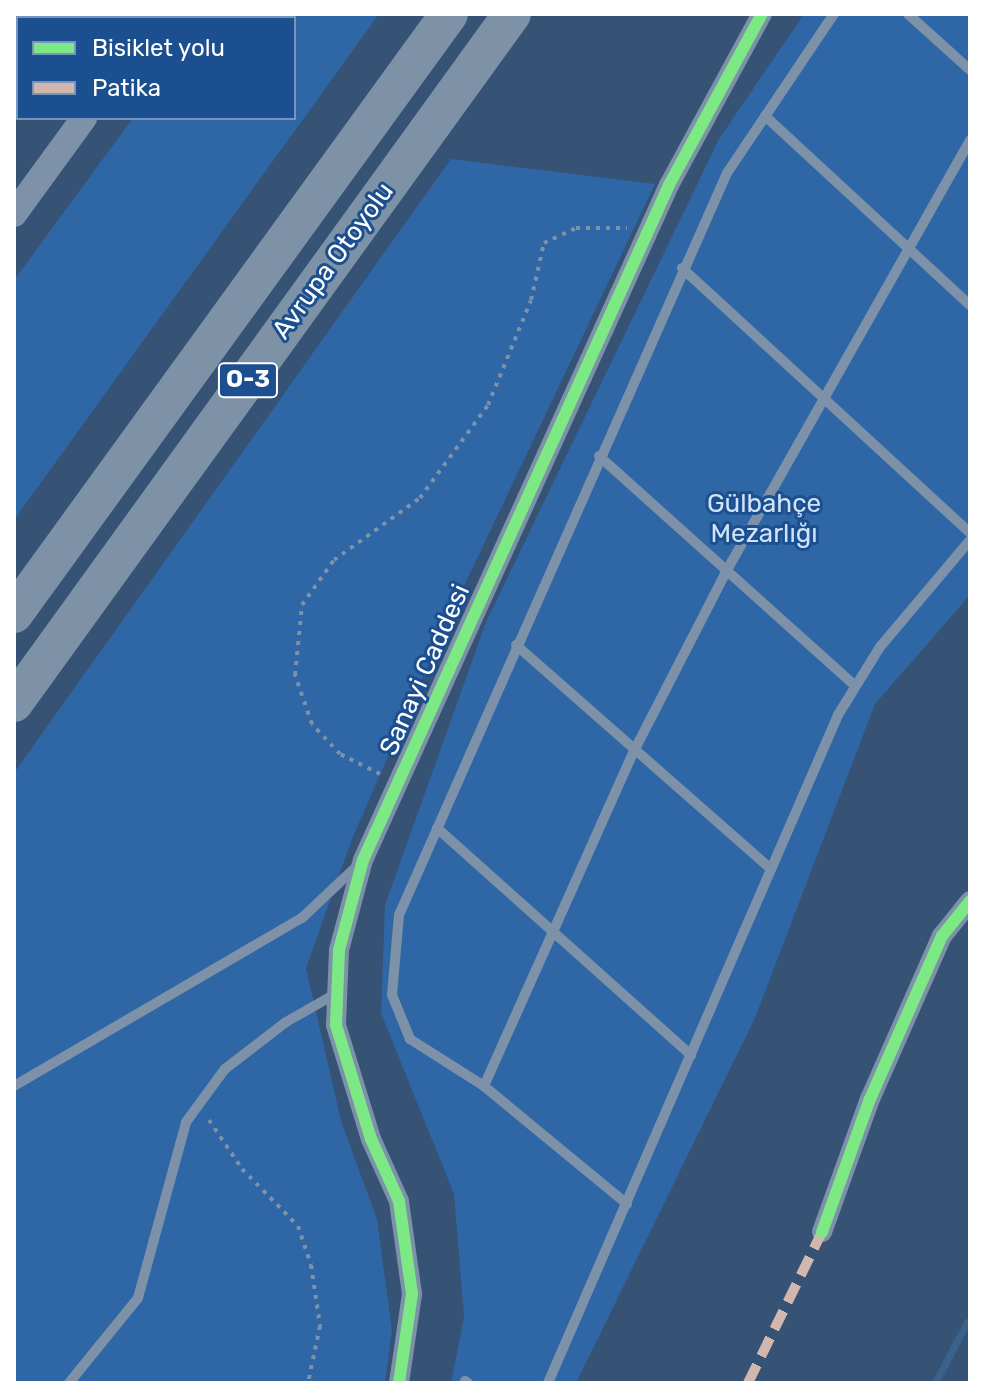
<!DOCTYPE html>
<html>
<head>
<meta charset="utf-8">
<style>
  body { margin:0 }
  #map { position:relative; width:984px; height:1397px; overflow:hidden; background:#365274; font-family:Rubik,sans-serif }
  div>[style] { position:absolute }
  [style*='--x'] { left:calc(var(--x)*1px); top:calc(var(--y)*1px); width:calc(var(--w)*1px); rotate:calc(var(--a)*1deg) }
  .green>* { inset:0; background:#2f66a5 }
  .stream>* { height:7px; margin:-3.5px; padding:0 3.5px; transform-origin:3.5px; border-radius:3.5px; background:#3b618d }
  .path>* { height:4px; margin-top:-2px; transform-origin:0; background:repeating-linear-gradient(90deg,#7d92a8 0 4px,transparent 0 10px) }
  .service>* { height:10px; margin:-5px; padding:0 5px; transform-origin:5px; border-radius:5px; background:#7d92a8 }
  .minor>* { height:20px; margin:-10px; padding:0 10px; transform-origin:10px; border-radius:10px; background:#7d92a8 }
  .tertiary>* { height:26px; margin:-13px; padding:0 13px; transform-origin:13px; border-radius:13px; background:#7d92a8 }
  .motorway>* { height:38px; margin:-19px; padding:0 19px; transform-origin:19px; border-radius:19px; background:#7e92a7 }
  .quiet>* { height:10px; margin-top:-5px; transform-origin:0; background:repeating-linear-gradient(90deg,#d1b7ad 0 20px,transparent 0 30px) }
  .cycleway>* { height:12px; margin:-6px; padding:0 6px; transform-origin:6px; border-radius:6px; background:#7ce984 }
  span { translate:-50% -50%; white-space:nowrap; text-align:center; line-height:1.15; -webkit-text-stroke:6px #1b4f8f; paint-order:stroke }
  .shield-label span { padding:2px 6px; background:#1b4f8f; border:2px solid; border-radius:6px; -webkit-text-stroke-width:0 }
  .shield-label { font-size:24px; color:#fff; font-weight:700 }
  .street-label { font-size:26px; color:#fff }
  .park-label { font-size:26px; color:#cfe3fa }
  .frame { position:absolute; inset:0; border:16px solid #fff; pointer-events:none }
  .legend { position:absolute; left:16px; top:16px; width:280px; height:104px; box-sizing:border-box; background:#1b4f8f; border:2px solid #7695bc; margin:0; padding:10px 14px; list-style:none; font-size:24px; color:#fff }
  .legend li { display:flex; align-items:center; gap:16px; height:40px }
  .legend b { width:40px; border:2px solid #7695bc }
</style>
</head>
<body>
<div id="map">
  <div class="green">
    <div style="clip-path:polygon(193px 14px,379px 14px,14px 520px,14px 280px,133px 118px,294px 118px,294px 18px,191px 18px)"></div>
    <div style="clip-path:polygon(804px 14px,970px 14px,970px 595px,875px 704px,755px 1018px,576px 1383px,451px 1383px,464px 1317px,454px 1194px,381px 1013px,385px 905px,486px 622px,719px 139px)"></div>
    <div style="clip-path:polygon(451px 159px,655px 184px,446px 624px,352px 839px,306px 968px,341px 1121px,377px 1219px,392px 1330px,385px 1383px,14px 1383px,14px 773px)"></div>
  </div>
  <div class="stream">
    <div style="--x:935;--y:1383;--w:69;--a:-62.3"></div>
  </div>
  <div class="path">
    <div style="--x:380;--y:774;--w:45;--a:-153.4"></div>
    <div style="--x:340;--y:754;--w:41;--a:-133"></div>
    <div style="--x:312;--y:724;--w:52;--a:-109.1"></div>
    <div style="--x:295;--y:675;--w:70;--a:-84.3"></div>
    <div style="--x:302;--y:605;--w:55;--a:-54.6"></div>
    <div style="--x:334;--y:560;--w:106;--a:-35.8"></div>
    <div style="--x:420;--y:498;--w:115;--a:-53.8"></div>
    <div style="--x:488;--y:405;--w:113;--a:-67.7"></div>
    <div style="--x:531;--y:300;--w:58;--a:-77.2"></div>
    <div style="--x:544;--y:243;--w:35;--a:-25"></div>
    <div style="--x:576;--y:228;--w:51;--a:0"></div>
    <div style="--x:209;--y:1120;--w:59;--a:56"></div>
    <div style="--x:242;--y:1169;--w:80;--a:45.5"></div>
    <div style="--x:298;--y:1226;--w:41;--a:71.6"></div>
    <div style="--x:311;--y:1265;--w:62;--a:81.6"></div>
    <div style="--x:320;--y:1326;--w:58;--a:101.9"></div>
  </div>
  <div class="service">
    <div style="--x:908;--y:14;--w:84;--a:42.1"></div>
    <div style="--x:765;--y:116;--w:279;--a:42.7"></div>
    <div style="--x:682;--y:268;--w:391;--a:42.6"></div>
    <div style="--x:599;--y:456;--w:343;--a:41.9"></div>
    <div style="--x:516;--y:645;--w:339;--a:41.3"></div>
    <div style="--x:437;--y:828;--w:341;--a:41.8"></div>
    <div style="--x:14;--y:1086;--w:333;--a:-30.3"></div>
    <div style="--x:302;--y:918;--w:77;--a:-43.4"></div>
    <div style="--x:484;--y:1086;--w:367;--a:-65.9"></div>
    <div style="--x:634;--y:751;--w:203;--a:-62.8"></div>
    <div style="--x:727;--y:570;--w:494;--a:-60.5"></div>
    <div style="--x:627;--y:1204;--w:185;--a:-140.5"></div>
    <div style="--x:484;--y:1086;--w:88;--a:-147.6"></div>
    <div style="--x:410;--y:1039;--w:48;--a:-112.2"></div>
    <div style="--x:392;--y:995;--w:80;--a:-85"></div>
    <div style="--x:399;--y:915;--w:811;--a:-66.15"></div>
    <div style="--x:727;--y:173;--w:192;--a:-56.1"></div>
    <div style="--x:465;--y:1381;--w:4;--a:34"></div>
    <div style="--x:69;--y:1383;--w:109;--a:-50.9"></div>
    <div style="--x:138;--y:1298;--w:182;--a:-74.7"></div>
    <div style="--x:186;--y:1122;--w:66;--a:-53.7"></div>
    <div style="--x:225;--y:1069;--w:77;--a:-37.6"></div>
    <div style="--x:286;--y:1022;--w:59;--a:-29.6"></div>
    <div style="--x:548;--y:1383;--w:728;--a:-66.53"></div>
    <div style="--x:838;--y:715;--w:80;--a:-58.3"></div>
    <div style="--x:880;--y:647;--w:140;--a:-49.9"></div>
  </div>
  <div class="minor">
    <div style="--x:822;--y:1232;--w:141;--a:-70.2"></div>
    <div style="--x:870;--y:1099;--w:178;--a:-66.2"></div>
    <div style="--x:942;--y:936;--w:45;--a:-51.3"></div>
    <div style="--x:399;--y:1383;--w:90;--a:-81.7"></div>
    <div style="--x:412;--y:1294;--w:94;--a:-98"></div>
    <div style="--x:399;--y:1201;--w:68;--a:-114.3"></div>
    <div style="--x:371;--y:1139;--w:119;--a:-107.1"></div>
    <div style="--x:336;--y:1025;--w:75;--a:-87.7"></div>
    <div style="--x:339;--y:950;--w:93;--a:-75.1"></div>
    <div style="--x:363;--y:860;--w:741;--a:-65.61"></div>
    <div style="--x:669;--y:185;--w:195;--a:-61.5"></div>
  </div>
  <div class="tertiary">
    <div style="--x:143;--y:18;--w:4;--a:-63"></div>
    <div style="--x:14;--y:214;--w:119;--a:-53.9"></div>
  </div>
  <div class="motorway">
    <div style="--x:14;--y:614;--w:741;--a:-54.06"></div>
    <div style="--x:14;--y:703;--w:850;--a:-54.14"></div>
  </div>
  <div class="quiet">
    <div style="--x:748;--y:1383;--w:168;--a:-63.9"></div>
  </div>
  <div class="cycleway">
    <div style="--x:822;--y:1232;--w:141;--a:-70.2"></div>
    <div style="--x:870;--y:1099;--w:178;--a:-66.2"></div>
    <div style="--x:942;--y:936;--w:45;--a:-51.3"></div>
    <div style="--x:399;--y:1383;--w:90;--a:-81.7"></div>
    <div style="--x:412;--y:1294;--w:94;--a:-98"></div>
    <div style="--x:399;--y:1201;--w:68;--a:-114.3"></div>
    <div style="--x:371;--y:1139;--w:119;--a:-107.1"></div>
    <div style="--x:336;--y:1025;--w:75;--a:-87.7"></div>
    <div style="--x:339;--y:950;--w:93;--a:-75.1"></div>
    <div style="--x:363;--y:860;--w:741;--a:-65.61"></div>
    <div style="--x:669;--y:185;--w:195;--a:-61.5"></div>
  </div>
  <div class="shield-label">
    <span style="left:248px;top:380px">O-3</span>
  </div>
  <div class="street-label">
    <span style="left:333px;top:261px;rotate:-54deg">Avrupa Otoyolu</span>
    <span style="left:425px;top:670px;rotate:-66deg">Sanayi Caddesi</span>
  </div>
  <div class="park-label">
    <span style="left:764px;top:519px">Gülbahçe<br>Mezarlığı</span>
  </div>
  <div class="frame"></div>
  <ul class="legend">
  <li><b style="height:10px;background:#7ce984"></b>Bisiklet yolu</li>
  <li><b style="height:10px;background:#d1b7ad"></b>Patika</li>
  </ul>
</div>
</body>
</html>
